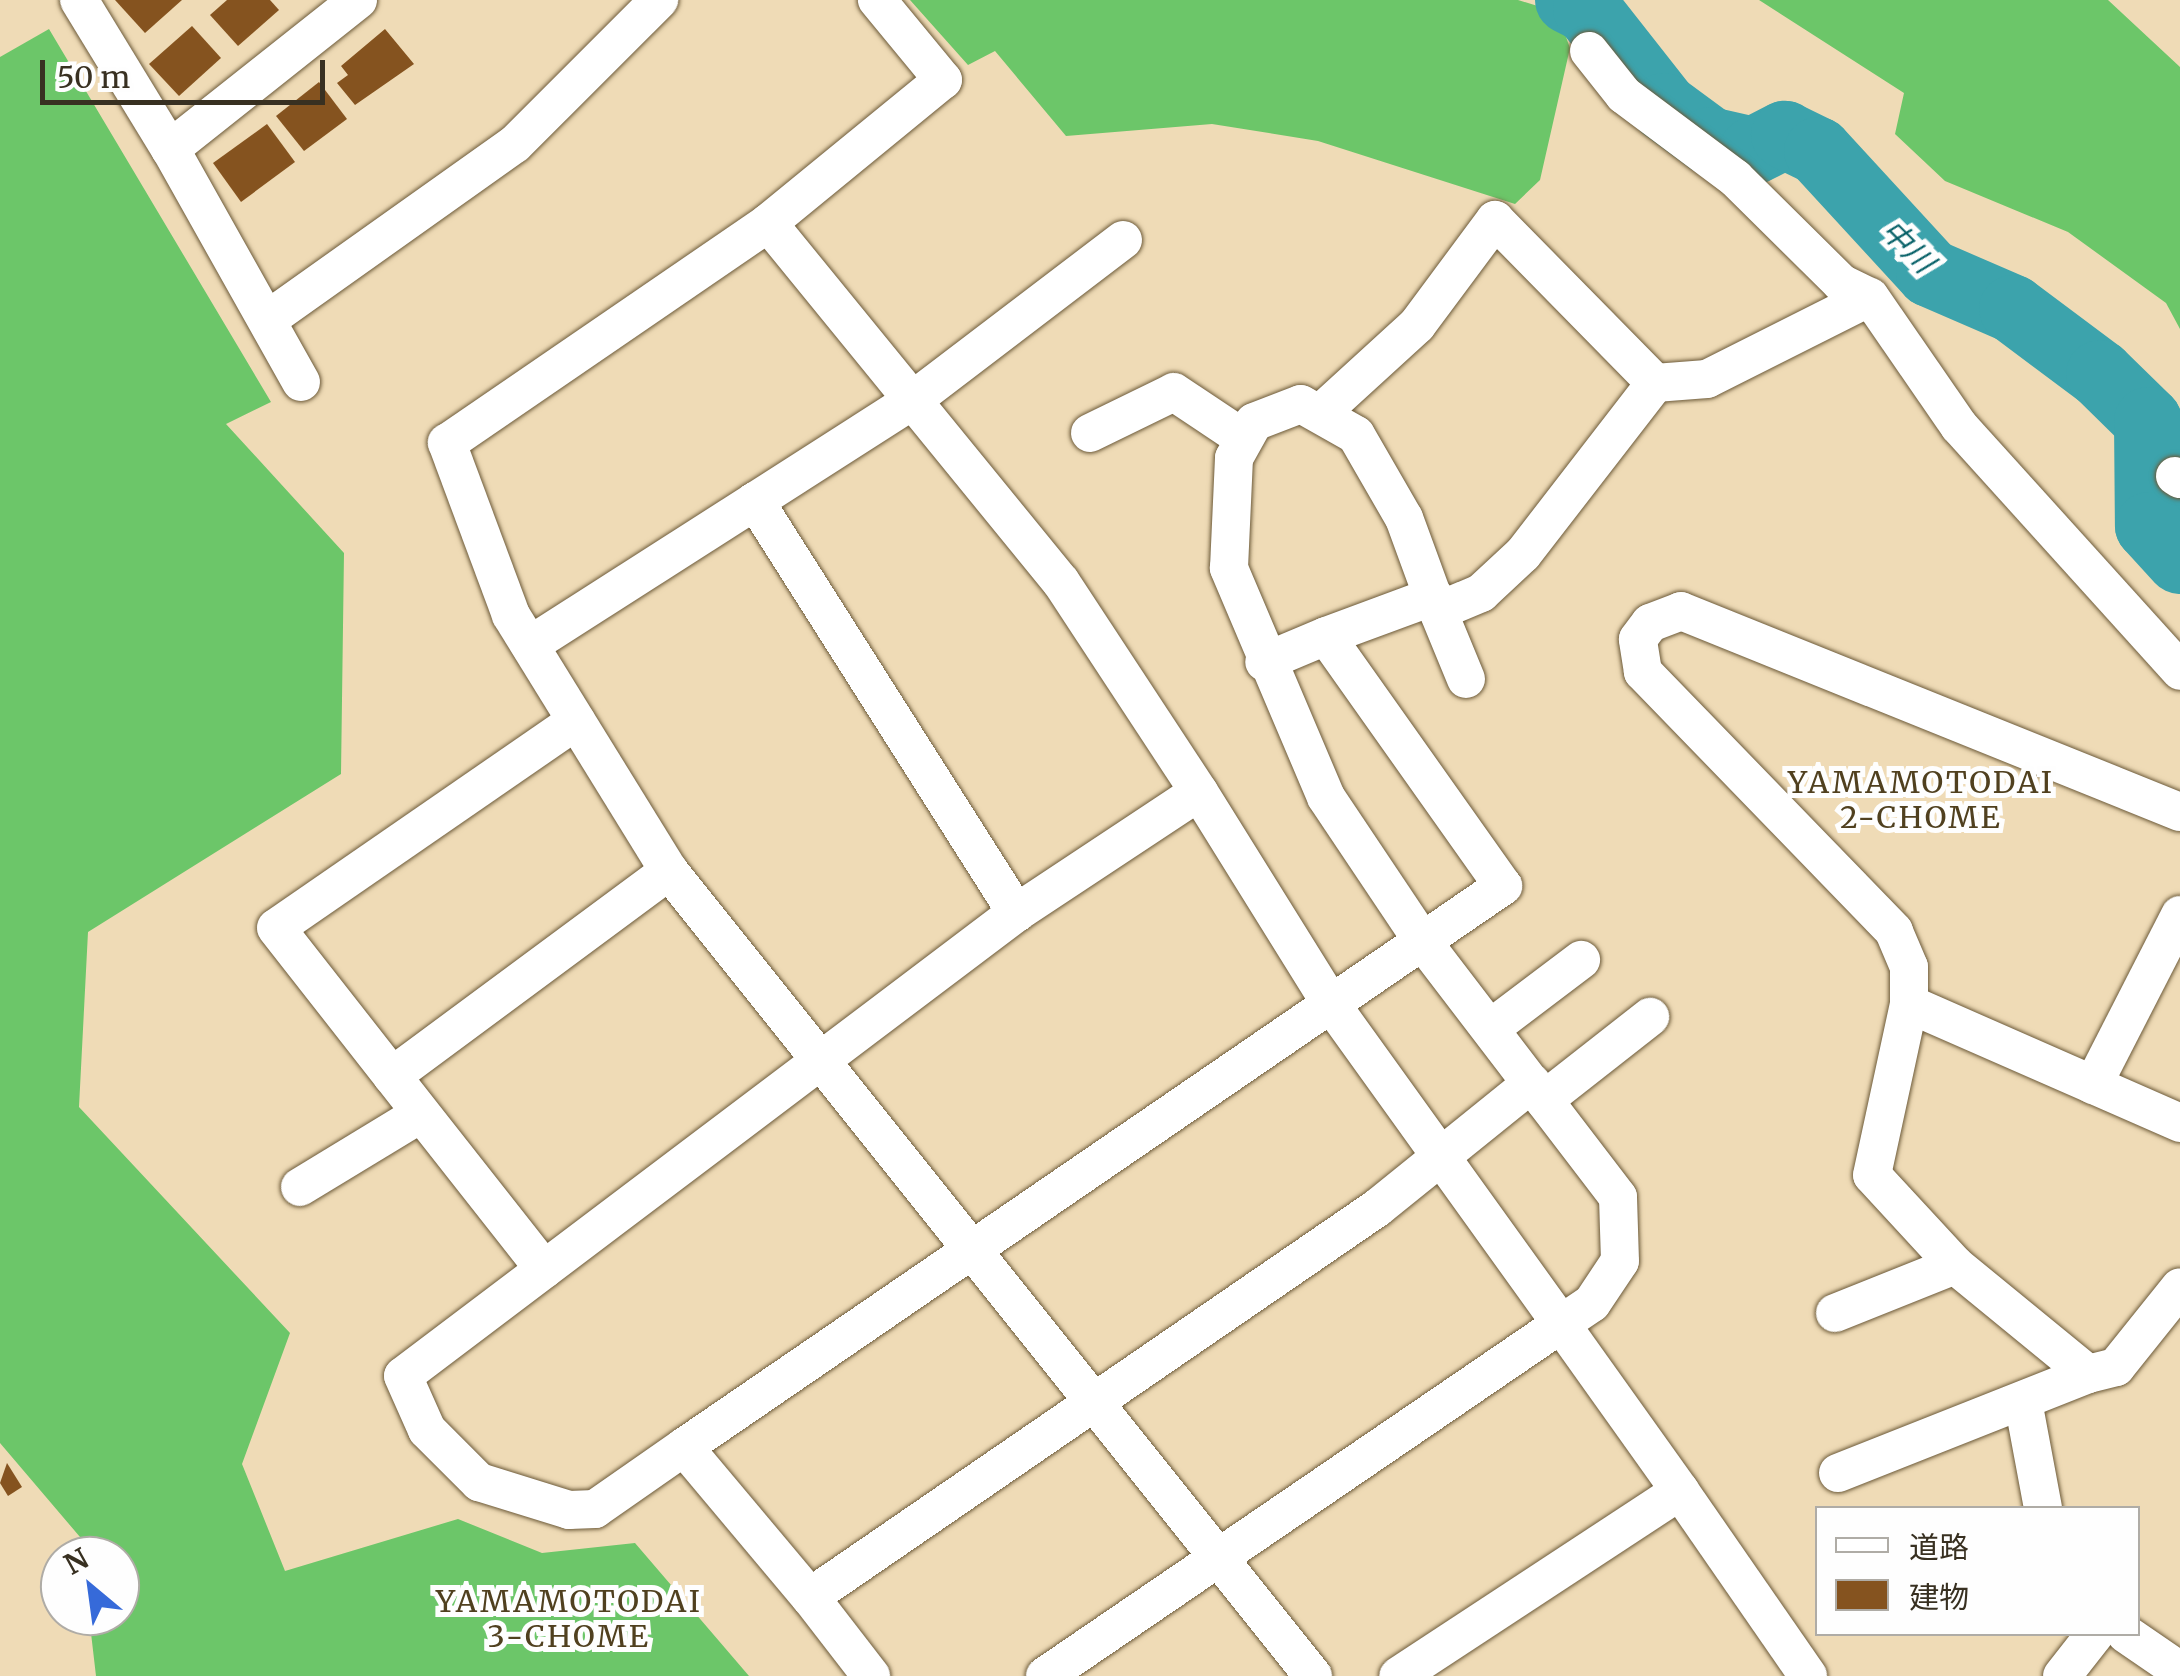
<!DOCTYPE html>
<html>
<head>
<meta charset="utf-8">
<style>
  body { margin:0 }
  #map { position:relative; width:2180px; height:1676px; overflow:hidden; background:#efdbb6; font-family:Merriweather,"Noto Sans JP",serif }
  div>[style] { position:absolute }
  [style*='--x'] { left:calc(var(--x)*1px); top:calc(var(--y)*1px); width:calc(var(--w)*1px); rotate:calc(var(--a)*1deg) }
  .forest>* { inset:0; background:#6cc669 }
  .river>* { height:68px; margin:-34px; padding:0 34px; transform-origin:34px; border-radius:34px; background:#3ca3ac }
  .building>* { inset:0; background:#85531f }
  .roads { filter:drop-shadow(0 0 2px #6c5a39) drop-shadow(0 0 2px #6c5a39) }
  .minor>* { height:38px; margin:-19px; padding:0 19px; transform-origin:19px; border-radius:19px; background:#fff }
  span { translate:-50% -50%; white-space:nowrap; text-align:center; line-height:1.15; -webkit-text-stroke:10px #fefefe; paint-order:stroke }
  .water-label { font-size:30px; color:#066067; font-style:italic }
  .neighbourhood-label { font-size:30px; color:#50401f; letter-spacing:2.5px }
  .legend { position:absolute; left:1815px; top:1506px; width:325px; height:130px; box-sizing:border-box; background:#fefefe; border:2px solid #afaca6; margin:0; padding:12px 18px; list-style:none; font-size:30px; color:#383021 }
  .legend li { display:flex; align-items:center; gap:20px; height:50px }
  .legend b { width:50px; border:2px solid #afaca6 }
  .north { position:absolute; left:40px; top:1536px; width:100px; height:100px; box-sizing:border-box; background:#fefefe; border:2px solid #afaca6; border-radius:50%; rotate:331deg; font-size:28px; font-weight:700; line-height:40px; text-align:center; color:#383021 }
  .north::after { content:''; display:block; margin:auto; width:35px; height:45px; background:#366ad9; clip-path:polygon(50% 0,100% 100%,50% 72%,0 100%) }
  .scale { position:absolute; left:40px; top:60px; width:285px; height:45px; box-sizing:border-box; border:5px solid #383021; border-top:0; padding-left:12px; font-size:30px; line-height:35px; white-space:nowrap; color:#383021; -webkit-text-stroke:8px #fefefe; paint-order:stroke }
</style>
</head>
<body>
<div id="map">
  <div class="forest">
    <div style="clip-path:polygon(910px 0,1518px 0,1557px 12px,1570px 48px,1540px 180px,1515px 204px,1318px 141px,1212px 124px,1066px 136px,995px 51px,968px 65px)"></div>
    <div style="clip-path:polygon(1759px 0,2108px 0,2180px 67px,2180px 329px,2166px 303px,2068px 232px,1945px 181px,1895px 134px,1904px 93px)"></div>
    <div style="clip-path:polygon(49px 29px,271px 402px,226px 424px,344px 553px,341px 774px,88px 932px,79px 1107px,290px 1333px,242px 1464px,285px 1571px,458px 1519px,542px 1553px,635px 1543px,749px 1676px,96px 1676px,89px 1616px,120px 1616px,120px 1556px,82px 1556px,80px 1537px,0 1443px,0 57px)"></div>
  </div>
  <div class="river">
    <div style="--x:1569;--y:0;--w:20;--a:27"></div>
    <div style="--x:1587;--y:9;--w:125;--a:51.8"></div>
    <div style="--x:1664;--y:107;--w:57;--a:36.5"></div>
    <div style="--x:1710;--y:141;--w:44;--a:13.1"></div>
    <div style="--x:1753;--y:151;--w:36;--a:-27"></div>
    <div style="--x:1785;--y:135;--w:37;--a:26"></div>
    <div style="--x:1818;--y:151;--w:166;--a:47.4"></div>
    <div style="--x:1930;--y:273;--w:90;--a:23.4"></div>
    <div style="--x:2013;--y:309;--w:109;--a:36.8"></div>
    <div style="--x:2100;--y:374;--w:67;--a:44.4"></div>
    <div style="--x:2148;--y:421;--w:105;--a:89.5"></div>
    <div style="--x:2149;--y:526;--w:46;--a:47.6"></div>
  </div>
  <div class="building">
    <div style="clip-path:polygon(115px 0,182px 0,145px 33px)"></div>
    <div style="clip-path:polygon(227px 0,270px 0,279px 10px,238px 46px,210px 15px)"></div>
    <div style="clip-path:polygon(192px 26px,221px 58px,179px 96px,149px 64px)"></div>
    <div style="clip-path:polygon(385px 29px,414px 64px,355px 105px,337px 83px,348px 75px,341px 66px)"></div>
    <div style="clip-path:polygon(319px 82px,347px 119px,304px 151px,276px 116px)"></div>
    <div style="clip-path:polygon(267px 124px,295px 162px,241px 202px,213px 163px)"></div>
    <div style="clip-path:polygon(7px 1463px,22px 1487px,8px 1496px,0 1483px)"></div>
  </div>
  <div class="roads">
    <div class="minor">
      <div style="--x:79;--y:0;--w:175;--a:58.6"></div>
      <div style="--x:1589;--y:51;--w:56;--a:51.5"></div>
      <div style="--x:1624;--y:95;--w:139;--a:36.8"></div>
      <div style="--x:1735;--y:178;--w:149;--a:44.7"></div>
      <div style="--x:1841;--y:283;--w:32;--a:26"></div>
      <div style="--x:1870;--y:297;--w:157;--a:55.4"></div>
      <div style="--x:1959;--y:426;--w:330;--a:47.9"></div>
      <div style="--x:768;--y:223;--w:463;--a:50.8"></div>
      <div style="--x:1061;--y:582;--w:251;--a:56.7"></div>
      <div style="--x:1123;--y:240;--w:268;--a:142.7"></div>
      <div style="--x:910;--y:402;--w:184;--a:147.4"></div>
      <div style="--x:755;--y:501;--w:488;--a:57.6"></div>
      <div style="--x:1016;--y:913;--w:219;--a:-33.5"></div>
      <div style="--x:1199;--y:792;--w:246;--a:58.1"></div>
      <div style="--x:1329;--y:1001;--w:398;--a:54.3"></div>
      <div style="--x:1561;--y:1324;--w:37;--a:-34"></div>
      <div style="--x:1592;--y:1303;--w:50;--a:-56.3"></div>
      <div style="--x:1620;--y:1261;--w:64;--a:-91.8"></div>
      <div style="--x:1618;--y:1197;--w:321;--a:-127.4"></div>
      <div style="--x:1423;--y:942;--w:174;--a:-123.8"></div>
      <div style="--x:1326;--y:797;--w:249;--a:-113"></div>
      <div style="--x:1229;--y:568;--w:110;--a:-87.4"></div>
      <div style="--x:1234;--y:458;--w:41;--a:-60.9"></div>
      <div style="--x:1254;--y:422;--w:50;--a:-21"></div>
      <div style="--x:1301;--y:404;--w:63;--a:29.4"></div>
      <div style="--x:1356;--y:435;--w:96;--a:60"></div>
      <div style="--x:1404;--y:518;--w:99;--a:69.9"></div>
      <div style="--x:267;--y:320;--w:304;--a:-35.4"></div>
      <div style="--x:515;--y:144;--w:204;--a:-45"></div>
      <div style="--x:301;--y:382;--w:267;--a:-119.3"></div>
      <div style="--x:170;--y:149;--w:240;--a:-38.4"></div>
      <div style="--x:1324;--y:410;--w:126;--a:-42.4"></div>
      <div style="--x:1417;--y:325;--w:131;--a:-53.4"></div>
      <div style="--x:1495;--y:220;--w:228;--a:45.5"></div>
      <div style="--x:1655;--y:383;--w:52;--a:-4.4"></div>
      <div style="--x:1707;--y:379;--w:182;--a:-26.7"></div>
      <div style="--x:1090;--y:433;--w:93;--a:-26"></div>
      <div style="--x:1174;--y:392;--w:83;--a:33.7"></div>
      <div style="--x:2175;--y:476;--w:6;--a:31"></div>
      <div style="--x:1326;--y:636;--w:115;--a:-20.3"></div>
      <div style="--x:530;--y:645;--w:267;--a:-32.6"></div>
      <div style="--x:1466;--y:679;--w:74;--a:-112.4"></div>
      <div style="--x:1438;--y:611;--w:47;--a:-22.7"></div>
      <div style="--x:1481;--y:593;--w:57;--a:-42.9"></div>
      <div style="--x:1523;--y:554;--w:216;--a:-52.3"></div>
      <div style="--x:576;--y:721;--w:364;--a:145.4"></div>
      <div style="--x:276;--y:928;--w:188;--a:51.9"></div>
      <div style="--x:392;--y:1076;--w:345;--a:-36.5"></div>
      <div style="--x:669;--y:871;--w:1031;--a:51.34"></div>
      <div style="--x:669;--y:871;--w:301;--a:-121.7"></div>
      <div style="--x:511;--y:615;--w:184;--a:-110.4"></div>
      <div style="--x:447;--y:443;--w:389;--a:-34.4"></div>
      <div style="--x:768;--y:223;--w:226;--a:-39.3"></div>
      <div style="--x:943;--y:80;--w:104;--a:-129.5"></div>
      <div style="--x:1016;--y:913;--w:768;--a:142.94"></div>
      <div style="--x:403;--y:1376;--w:59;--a:66"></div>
      <div style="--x:427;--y:1430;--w:74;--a:45"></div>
      <div style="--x:479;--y:1482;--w:94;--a:17.3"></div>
      <div style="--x:569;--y:1510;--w:26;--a:-2"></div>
      <div style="--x:595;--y:1509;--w:108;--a:-34.9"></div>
      <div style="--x:684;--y:1447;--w:196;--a:50"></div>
      <div style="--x:810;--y:1597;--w:688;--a:-34.45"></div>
      <div style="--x:1377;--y:1208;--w:199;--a:-38.9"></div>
      <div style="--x:1909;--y:1004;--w:37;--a:-90"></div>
      <div style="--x:1909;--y:967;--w:39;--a:-113"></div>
      <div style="--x:1894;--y:931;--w:361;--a:-134.1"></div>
      <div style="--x:1643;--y:672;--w:33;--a:-99"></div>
      <div style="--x:1638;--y:639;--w:20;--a:-53"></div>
      <div style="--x:1650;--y:623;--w:33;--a:-21"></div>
      <div style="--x:1681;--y:611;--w:538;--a:21.94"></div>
      <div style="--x:1491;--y:1028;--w:113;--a:-37.1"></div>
      <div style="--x:392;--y:1076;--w:246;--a:51.8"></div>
      <div style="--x:2093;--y:1085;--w:191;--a:-62.9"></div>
      <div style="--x:1544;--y:1100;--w:135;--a:-38.1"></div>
      <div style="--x:300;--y:1187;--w:140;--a:-31.3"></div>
      <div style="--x:1835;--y:1313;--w:129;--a:-21.8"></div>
      <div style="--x:2088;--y:1374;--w:29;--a:-14"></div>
      <div style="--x:2116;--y:1367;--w:102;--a:-51.3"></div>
      <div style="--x:2023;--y:1401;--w:109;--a:79.4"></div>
      <div style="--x:684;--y:1447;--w:993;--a:-34.41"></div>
      <div style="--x:1503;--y:886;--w:306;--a:-125.3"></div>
      <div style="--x:1326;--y:636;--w:67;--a:157.2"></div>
      <div style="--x:1838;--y:1473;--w:269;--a:-21.6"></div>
      <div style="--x:2088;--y:1374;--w:172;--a:-140.7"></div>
      <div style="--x:1955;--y:1265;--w:122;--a:-132.7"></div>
      <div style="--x:1872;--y:1175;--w:175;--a:-77.8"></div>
      <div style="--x:1909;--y:1004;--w:296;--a:23.7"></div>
      <div style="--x:1680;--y:1491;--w:225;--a:55.3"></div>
      <div style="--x:810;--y:1597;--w:100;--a:52.3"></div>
      <div style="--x:2126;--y:1634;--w:65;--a:34.4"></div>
      <div style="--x:1045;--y:1676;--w:625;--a:-34.3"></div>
      <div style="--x:1561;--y:1324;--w:205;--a:54.5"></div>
      <div style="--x:1680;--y:1491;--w:337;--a:146.7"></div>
      <div style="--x:2062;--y:1676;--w:53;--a:-51.8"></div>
    </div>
  </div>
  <div class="water-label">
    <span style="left:1908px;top:246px;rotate:45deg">中川</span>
  </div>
  <div class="neighbourhood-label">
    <span style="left:1921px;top:799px">YAMAMOTODAI<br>2-CHOME</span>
    <span style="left:569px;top:1618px">YAMAMOTODAI<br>3-CHOME</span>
  </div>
  <ul class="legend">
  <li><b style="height:12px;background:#fff"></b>道路</li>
  <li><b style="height:28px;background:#85531f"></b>建物</li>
  </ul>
  <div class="north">N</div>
  <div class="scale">50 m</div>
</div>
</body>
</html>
